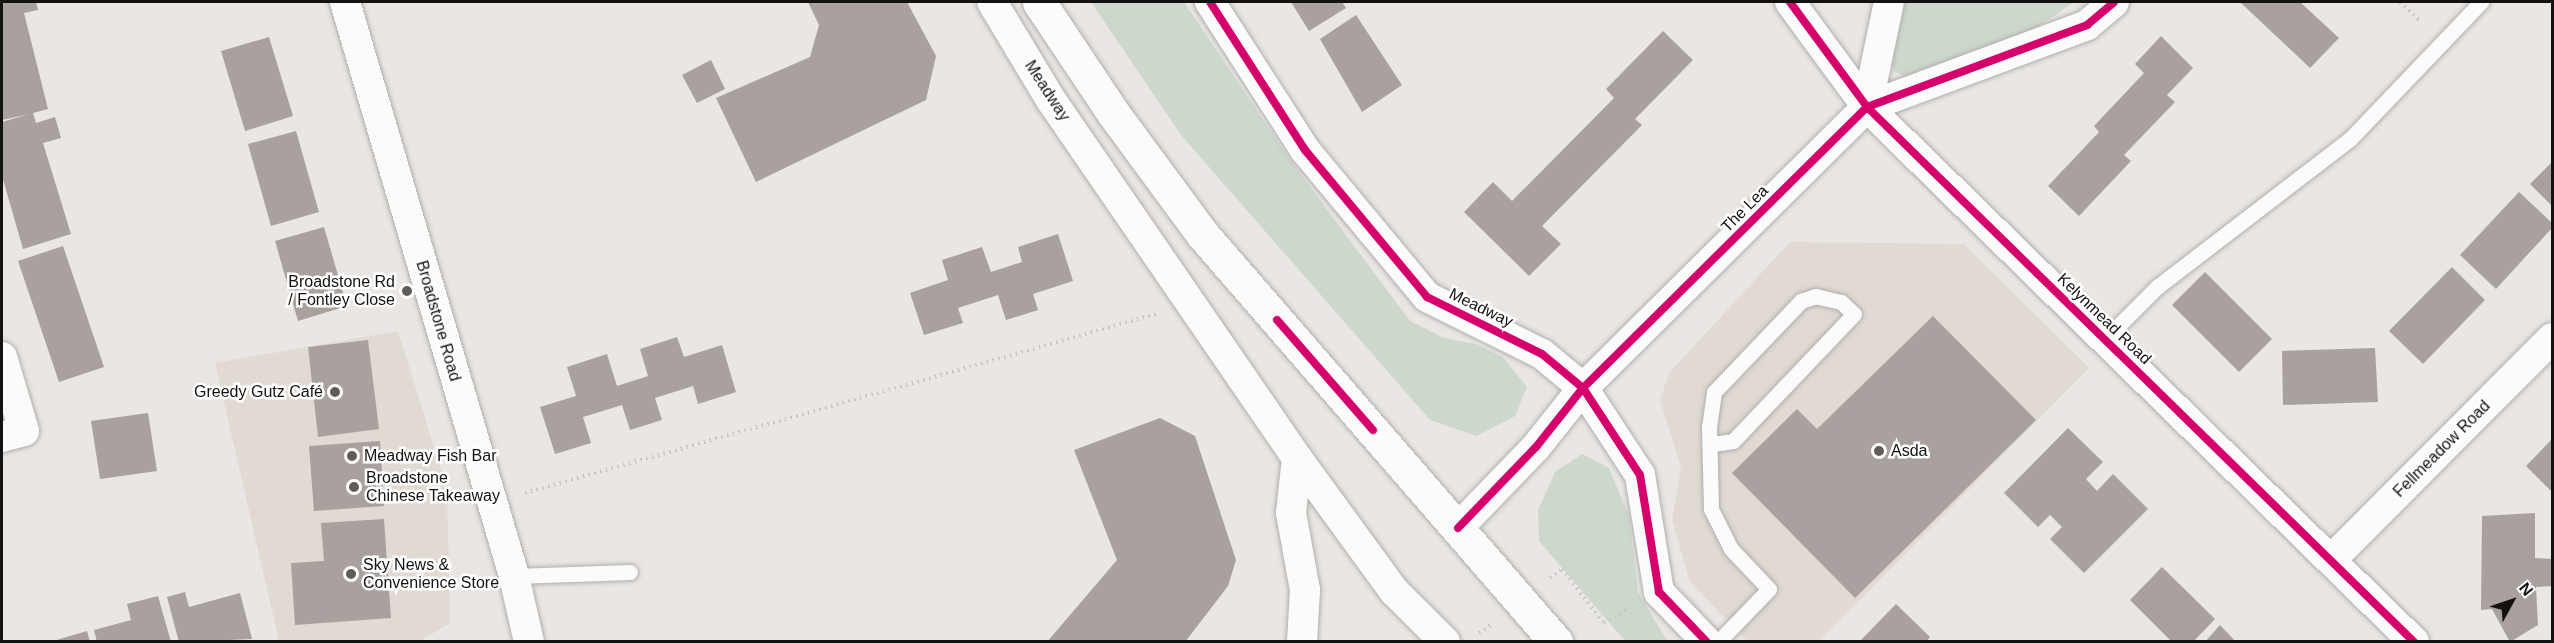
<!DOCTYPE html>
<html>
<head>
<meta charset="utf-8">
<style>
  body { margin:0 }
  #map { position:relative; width:2554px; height:643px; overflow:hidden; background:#e9e6e3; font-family:Helvetica,sans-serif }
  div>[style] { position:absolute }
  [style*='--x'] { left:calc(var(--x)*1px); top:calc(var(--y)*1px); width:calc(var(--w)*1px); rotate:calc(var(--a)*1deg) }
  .built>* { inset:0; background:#e0dad2 }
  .green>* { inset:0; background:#cdd8cc }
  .building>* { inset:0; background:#a8a19e }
  .path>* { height:4px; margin-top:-2px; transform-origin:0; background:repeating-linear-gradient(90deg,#c6c6c4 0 1.5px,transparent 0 6px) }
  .roads { filter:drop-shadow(0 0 2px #b1afad) drop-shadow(0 0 2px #b1afad) }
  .service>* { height:15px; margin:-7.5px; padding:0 7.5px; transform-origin:7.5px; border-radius:7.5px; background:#fcfbfb }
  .minor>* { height:30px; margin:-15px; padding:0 15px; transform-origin:15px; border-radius:15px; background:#fcfbfb }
  .tertiary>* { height:33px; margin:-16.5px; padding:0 16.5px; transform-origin:16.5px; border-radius:16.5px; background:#fcfbfb }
  .cycleway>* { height:8px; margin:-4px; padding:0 4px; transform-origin:4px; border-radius:4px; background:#d6006c }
  .dots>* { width:16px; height:16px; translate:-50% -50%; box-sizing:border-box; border:3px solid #fff; border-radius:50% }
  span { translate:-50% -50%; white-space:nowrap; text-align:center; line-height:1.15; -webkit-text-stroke:5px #fff; paint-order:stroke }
  .street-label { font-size:16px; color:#141210 }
  .poi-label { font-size:16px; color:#141210 }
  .right { translate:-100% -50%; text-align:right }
  .left { translate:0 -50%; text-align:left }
  .frame { position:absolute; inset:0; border:3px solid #141210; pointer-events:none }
  .north { position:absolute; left:2482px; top:571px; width:60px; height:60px; -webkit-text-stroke:4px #fff; paint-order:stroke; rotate:50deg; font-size:16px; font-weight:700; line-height:24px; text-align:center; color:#141210 }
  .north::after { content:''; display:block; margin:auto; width:21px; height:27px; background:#141210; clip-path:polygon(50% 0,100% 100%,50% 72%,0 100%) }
</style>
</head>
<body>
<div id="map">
  <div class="built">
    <div style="clip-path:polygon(1790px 242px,1964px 244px,2089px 368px,1819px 641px,1747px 641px,1690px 582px,1672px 520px,1681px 467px,1660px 400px,1669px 373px)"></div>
    <div style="clip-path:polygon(398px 331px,447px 489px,450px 623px,420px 641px,279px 641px,215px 363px)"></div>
  </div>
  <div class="green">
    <div style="clip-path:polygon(1091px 2px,1184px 2px,1291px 161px,1410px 321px,1444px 338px,1476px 344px,1503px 357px,1527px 387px,1515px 416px,1477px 436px,1430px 420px,1181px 135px)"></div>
    <div style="clip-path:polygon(1880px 2px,2074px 2px,2025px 36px,1922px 83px,1895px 72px,1877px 46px)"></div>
    <div style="clip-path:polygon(1582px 454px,1609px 468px,1629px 516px,1638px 592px,1667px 641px,1625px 641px,1539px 541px,1538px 510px,1555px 472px)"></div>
  </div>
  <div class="building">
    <div style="clip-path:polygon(2px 2px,36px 2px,38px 10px,24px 13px,48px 109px,33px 113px,36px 123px,55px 117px,61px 138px,43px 143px,71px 234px,23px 249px,2px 176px,2px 122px,29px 114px,2px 120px)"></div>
    <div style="clip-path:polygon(808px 2px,907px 2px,936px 56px,926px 100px,756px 182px,716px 98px,810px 57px,819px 25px)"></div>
    <div style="clip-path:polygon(1291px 2px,1342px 2px,1346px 8px,1309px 31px)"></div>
    <div style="clip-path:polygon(2240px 2px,2300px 2px,2339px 38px,2310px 68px)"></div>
    <div style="clip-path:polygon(1356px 15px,1402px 85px,1362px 112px,1320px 39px)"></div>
    <div style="clip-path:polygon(1663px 31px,1693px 60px,1635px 119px,1642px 125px,1542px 226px,1561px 244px,1529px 276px,1464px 212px,1493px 182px,1512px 201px,1614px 98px,1606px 89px)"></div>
    <div style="clip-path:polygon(2161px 36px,2193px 68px,2167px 95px,2175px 102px,2124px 155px,2131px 161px,2079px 216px,2048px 186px,2099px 132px,2094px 126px,2144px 73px,2135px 64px)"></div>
    <div style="clip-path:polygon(269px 37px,293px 116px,245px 131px,221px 51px)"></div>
    <div style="clip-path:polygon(711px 60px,725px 89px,697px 103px,682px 75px)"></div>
    <div style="clip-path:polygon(296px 131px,319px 212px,271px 226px,248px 144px)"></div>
    <div style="clip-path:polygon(2552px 162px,2552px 206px,2530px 184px)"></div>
    <div style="clip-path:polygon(2519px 192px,2552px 223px,2552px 228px,2496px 289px,2460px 255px)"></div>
    <div style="clip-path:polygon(324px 227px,347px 306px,298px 321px,275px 241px)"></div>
    <div style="clip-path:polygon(1058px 234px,1073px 281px,1033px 294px,1038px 310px,1006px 320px,998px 295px,958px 308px,963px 323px,924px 335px,910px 293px,948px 280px,942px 260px,982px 247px,991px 272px,1022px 262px,1018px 247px)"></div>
    <div style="clip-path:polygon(63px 246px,104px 367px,59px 382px,18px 261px)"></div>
    <div style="clip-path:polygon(2452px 267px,2485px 300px,2423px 364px,2389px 331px)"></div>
    <div style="clip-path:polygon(2205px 272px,2272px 339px,2239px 372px,2172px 305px)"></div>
    <div style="clip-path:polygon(1933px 316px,2036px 420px,1855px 598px,1732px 473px,1797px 409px,1817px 429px)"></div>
    <div style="clip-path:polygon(677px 337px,684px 357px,722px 345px,736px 392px,698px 404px,693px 386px,655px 398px,662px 420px,630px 430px,622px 405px,583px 417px,591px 443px,555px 454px,540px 407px,576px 396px,567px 367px,607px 354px,617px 386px,648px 376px,640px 349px)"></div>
    <div style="clip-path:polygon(368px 340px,379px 429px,318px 437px,308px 347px)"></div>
    <div style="clip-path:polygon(2375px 348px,2378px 402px,2283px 405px,2282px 351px)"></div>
    <div style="clip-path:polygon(148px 413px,157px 471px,100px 479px,91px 421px)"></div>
    <div style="clip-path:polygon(1160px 418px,1195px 436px,1236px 560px,1228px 586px,1185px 642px,1047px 642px,1117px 560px,1074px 450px)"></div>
    <div style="clip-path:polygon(2068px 428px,2103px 462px,2086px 479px,2097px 491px,2113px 474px,2148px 509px,2084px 573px,2050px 539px,2062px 527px,2050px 515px,2038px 527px,2004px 493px)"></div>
    <div style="clip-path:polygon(2552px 439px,2552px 492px,2526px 466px)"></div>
    <div style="clip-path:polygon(380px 441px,384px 506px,314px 511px,309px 446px)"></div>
    <div style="clip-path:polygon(2535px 513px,2535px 558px,2551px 559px,2552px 586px,2536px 587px,2538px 625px,2510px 642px,2492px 609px,2481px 610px,2482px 516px)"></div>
    <div style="clip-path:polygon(384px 519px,391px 618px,295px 625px,291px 563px,324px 561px,321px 523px)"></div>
    <div style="clip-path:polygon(2162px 567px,2215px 619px,2193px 642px,2172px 642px,2130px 600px)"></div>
    <div style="clip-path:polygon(185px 592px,189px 607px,240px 593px,252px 639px,179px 642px,167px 597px)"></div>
    <div style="clip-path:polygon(158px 596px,171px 642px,97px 642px,94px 630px,131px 620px,127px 604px)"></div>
    <div style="clip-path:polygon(1896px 604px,1930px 637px,1926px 642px,1859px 642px)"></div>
    <div style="clip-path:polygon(2220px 625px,2236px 642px,2205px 642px)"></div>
    <div style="clip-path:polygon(87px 631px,90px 642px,53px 642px,53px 641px)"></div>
  </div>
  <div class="path">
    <div style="--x:2400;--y:2;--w:26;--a:43"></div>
    <div style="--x:525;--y:493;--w:656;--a:-15.84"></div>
    <div style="--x:1550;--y:578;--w:15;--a:-37"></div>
    <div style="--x:1562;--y:569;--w:68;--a:52.1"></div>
    <div style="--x:1604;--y:623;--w:30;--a:-30"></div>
    <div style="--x:1479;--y:633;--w:17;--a:-33"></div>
  </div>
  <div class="roads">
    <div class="service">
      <div style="--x:2105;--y:339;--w:74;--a:-45"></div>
      <div style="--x:2157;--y:287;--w:243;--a:-37.5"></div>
      <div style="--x:2350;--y:139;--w:190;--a:-46.3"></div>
      <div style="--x:1712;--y:444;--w:21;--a:-8"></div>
      <div style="--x:1733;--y:441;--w:175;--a:-46.4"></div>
      <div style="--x:1854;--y:314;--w:18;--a:-137"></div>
      <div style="--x:1841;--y:302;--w:26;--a:-167"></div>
      <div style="--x:1816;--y:296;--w:16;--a:162"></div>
      <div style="--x:1801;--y:301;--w:126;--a:133.7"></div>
      <div style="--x:1714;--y:392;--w:34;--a:98"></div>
      <div style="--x:1709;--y:426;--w:83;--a:88.6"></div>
      <div style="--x:1711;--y:509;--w:45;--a:63.4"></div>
      <div style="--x:1731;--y:549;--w:55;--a:46.5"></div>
      <div style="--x:1769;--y:589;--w:74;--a:133.9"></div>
      <div style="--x:514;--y:576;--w:116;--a:-2"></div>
    </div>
    <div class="minor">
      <div style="--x:345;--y:2;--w:598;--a:73.59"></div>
      <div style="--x:514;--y:576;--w:68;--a:77.2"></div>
      <div style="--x:992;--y:2;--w:114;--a:59"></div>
      <div style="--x:1051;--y:100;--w:434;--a:55.5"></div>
      <div style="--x:1297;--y:458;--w:165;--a:53.9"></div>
      <div style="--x:1394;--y:591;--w:72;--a:45"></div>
      <div style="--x:1210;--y:2;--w:176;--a:57.3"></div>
      <div style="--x:1305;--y:150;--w:191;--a:50.3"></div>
      <div style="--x:1427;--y:297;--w:128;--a:26.4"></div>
      <div style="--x:1542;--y:354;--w:53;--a:39.7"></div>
      <div style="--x:1583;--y:388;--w:104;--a:56.8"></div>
      <div style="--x:1640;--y:475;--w:119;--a:80.8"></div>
      <div style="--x:1659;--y:592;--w:69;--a:46.2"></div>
      <div style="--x:1790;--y:2;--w:130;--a:53.7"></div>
      <div style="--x:1867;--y:107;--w:765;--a:44.36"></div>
      <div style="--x:1867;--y:107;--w:107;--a:-78.2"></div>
      <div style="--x:2;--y:357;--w:77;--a:73.4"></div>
      <div style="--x:24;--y:431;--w:23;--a:165"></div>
      <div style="--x:1297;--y:458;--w:55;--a:96.2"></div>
      <div style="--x:1291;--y:513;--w:78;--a:79.7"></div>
      <div style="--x:1305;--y:590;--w:52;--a:93.3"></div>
      <div style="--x:1458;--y:528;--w:112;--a:-46.1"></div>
      <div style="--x:1536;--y:447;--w:75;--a:-51.5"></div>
      <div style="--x:1583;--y:388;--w:400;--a:-44.7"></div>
      <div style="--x:1867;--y:107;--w:235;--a:-20.4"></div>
      <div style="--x:2087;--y:25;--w:35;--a:-40"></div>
      <div style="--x:2331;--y:560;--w:313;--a:-45.1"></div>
    </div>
    <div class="tertiary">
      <div style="--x:1039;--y:2;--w:133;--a:56.3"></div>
      <div style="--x:1113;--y:113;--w:152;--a:53.6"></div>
      <div style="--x:1203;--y:235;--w:539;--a:49.06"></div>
    </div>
  </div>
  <div class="cycleway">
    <div style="--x:1210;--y:2;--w:176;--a:57.3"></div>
    <div style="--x:1305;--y:150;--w:191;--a:50.3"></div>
    <div style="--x:1427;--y:297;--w:128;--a:26.4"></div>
    <div style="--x:1542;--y:354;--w:53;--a:39.7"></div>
    <div style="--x:1583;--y:388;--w:104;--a:56.8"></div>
    <div style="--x:1640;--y:475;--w:119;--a:80.8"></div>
    <div style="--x:1659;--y:592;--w:69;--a:46.2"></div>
    <div style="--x:1790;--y:2;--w:130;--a:53.7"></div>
    <div style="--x:1867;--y:107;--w:765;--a:44.36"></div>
    <div style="--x:1277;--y:320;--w:146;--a:48.9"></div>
    <div style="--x:1458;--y:528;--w:112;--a:-46.1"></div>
    <div style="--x:1536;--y:447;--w:75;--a:-51.5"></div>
    <div style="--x:1583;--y:388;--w:400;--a:-44.7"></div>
    <div style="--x:1867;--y:107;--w:235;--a:-20.4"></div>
    <div style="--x:2087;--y:25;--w:35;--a:-40"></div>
  </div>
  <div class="dots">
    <div style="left:407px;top:291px;background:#5f5c5a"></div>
    <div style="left:335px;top:392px;background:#5f5c5a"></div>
    <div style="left:1879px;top:451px;background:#5f5c5a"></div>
    <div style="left:352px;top:456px;background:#5f5c5a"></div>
    <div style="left:354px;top:487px;background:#5f5c5a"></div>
    <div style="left:351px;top:574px;background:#5f5c5a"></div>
  </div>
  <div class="street-label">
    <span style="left:1047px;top:91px;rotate:57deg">Meadway</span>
    <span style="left:1745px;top:209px;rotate:-45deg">The Lea</span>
    <span style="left:1481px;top:308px;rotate:26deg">Meadway</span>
    <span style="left:2104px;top:319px;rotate:44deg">Kelynmead Road</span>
    <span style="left:438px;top:321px;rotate:74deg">Broadstone Road</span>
    <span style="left:2442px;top:449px;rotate:-45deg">Fellmeadow Road</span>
  </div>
  <div class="poi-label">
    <span class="right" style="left:395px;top:291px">Broadstone Rd<br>/ Fontley Close</span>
    <span class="right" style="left:323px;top:392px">Greedy Gutz Café</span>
    <span class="left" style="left:1891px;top:451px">Asda</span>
    <span class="left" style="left:364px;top:456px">Meadway Fish Bar</span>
    <span class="left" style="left:366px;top:487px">Broadstone<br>Chinese Takeaway</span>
    <span class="left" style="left:363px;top:574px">Sky News &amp;<br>Convenience Store</span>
  </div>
  <div class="frame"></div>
  <div class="north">N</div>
</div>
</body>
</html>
